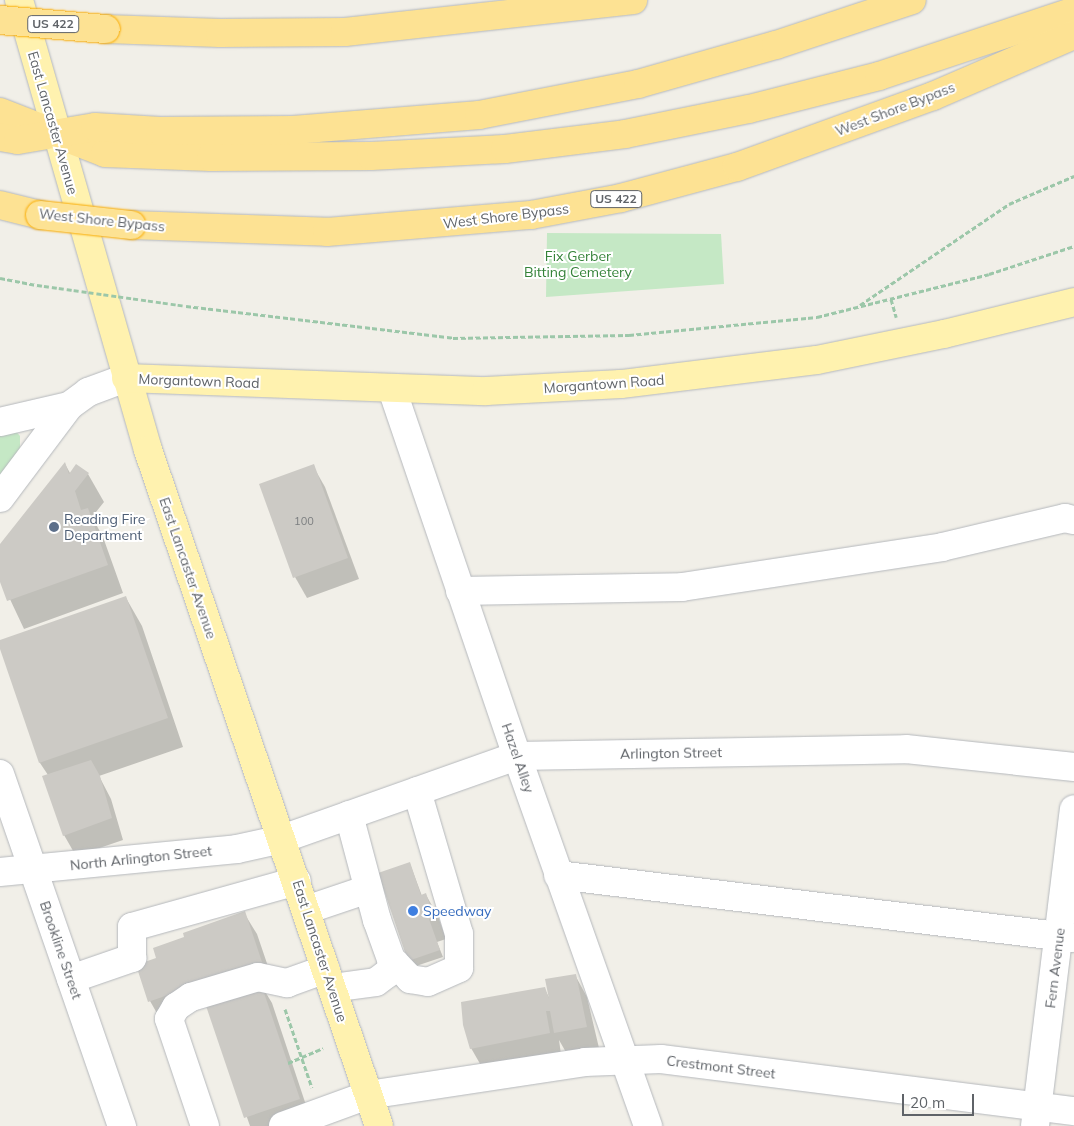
<!DOCTYPE html>
<html>
<head>
<meta charset="utf-8">
<style>
  body { margin:0 }
  #map { position:relative; width:1074px; height:1126px; overflow:hidden; background:#f1efe8; font-family:Mulish,sans-serif }
  div>[style] { position:absolute }
  [style*='--x'] { left:calc(var(--x)*1px); top:calc(var(--y)*1px); width:calc(var(--w)*1px); rotate:calc(var(--a)*1deg) }
  .green>* { inset:0; background:#c5e8c5 }
  .shadow>* { inset:0; background:#0003 }
  .building>* { inset:0; background:#cccac5 }
  .path>* { height:3px; margin-top:-1.5px; transform-origin:0; background:repeating-linear-gradient(90deg,#9cc7a9 0 5px,transparent 0 7.5px) }
  .roads { filter:drop-shadow(0 0 1px #b5b8bc) drop-shadow(0 0 1px #b5b8bc) }
  .minor>* { height:28px; margin:-14px; padding:0 14px; transform-origin:14px; border-radius:14px; background:#fff }
  .major>* { height:28px; margin:-14px; padding:0 14px; transform-origin:14px; border-radius:14px; background:#fff2af }
  .highway>* { height:28px; margin:-14px; padding:0 14px; transform-origin:14px; border-radius:14px; background:#fde293 }
  .path-bridge>* { height:3px; margin-top:-1.5px; transform-origin:0; background:repeating-linear-gradient(90deg,#9cc7a9 0 5px,transparent 0 7.5px) }
  .bridges { filter:drop-shadow(0 0 1px #f9ab00) drop-shadow(0 0 1px #f9ab00) }
  .highway-bridge>* { height:28px; margin:-14px; padding:0 14px; transform-origin:14px; border-radius:14px; background:#fde293 }
  .dots>* { width:14px; height:14px; translate:-50% -50%; box-sizing:border-box; border:2px solid #fff; border-radius:50% }
  span { translate:-50% -50%; white-space:nowrap; text-align:center; line-height:1.15; -webkit-text-stroke:4px #fff; paint-order:stroke }
  .number-label { font-size:11px; color:#7a7d7f }
  .number-label span { -webkit-text-stroke-width:0 }
  .shield-label span { padding:1px 4px; background:#fff; border:1px solid; border-radius:4px; -webkit-text-stroke-width:0 }
  .shield-label { font-size:12px; color:#5f6368; font-weight:700 }
  .street-label { font-size:14px; color:#5f6368 }
  .park-label { font-size:14px; color:#348238 }
  .service-label { font-size:14px; color:#4e5e75 }
  .left { translate:0 -50%; text-align:left }
  .shop-label { font-size:14px; color:#366cbe }
  .scale { position:absolute; left:902px; top:1094px; width:72px; height:22px; box-sizing:border-box; border:2px solid #5f6368; border-top:0; padding-left:6px; font-size:15px; line-height:18px; white-space:nowrap; color:#5f6368; -webkit-text-stroke:4px #fff; paint-order:stroke }
</style>
</head>
<body>
<div id="map">
  <div class="green">
    <div style="clip-path:polygon(547px 233px,721px 234px,724px 284px,546px 297px)"></div>
    <div style="clip-path:polygon(0 413px,20px 436px,20px 452px,0 477px)"></div>
  </div>
  <div class="shadow">
    <div style="clip-path:polygon(65px 464px,70px 473px,88px 474px,104px 502px,92px 517px,103px 537px,123px 593px,24px 629px,0 578px,0 546px)"></div>
    <div style="clip-path:polygon(313px 466px,325px 487px,359px 579px,307px 598px,295px 577px)"></div>
    <div style="clip-path:polygon(126px 598px,142px 626px,183px 747px,99px 776px,111px 799px,123px 840px,76px 856px,64px 835px,48px 775px,40px 763px,0 641px)"></div>
    <div style="clip-path:polygon(410px 864px,422px 896px,426px 895px,438px 916px,446px 939px,437px 942px,443px 957px,413px 967px,409px 960px)"></div>
    <div style="clip-path:polygon(244px 913px,257px 934px,274px 984px,263px 988px,272px 1003px,311px 1120px,295px 1126px,250px 1126px,208px 1006px,162px 1022px,150px 1001px,158px 959px)"></div>
    <div style="clip-path:polygon(575px 975px,587px 997px,599px 1048px,567px 1054px,559px 1040px,561px 1054px,483px 1069px,471px 1048px,544px 988px,550px 999px)"></div>
  </div>
  <div class="building">
    <div style="clip-path:polygon(65px 462px,69px 474px,76px 464px,89px 473px,75px 491px,81px 510px,88px 508px,108px 565px,7px 601px,0 582px,0 544px)"></div>
    <div style="clip-path:polygon(314px 464px,348px 558px,293px 578px,259px 484px)"></div>
    <div style="clip-path:polygon(126px 596px,168px 718px,39px 763px,0 649px,0 640px)"></div>
    <div style="clip-path:polygon(91px 760px,100px 776px,112px 818px,63px 836px,42px 776px)"></div>
    <div style="clip-path:polygon(410px 862px,421px 895px,426px 893px,434px 917px,429px 919px,440px 950px,408px 961px,378px 873px)"></div>
    <div style="clip-path:polygon(245px 911px,262px 962px,148px 1002px,136px 965px,156px 958px,153px 948px,184px 937px,183px 933px)"></div>
    <div style="clip-path:polygon(576px 974px,587px 1027px,554px 1033px,550px 1011px,546px 1011px,550px 1033px,470px 1049px,463px 1025px,461px 1002px,545px 987px,549px 999px,545px 979px)"></div>
    <div style="clip-path:polygon(260px 981px,300px 1099px,244px 1118px,204px 1000px)"></div>
  </div>
  <div class="path">
    <div style="--x:0;--y:278;--w:38;--a:11"></div>
    <div style="--x:891;--y:299;--w:19;--a:74"></div>
    <div style="--x:860;--y:305;--w:180;--a:-34.1"></div>
    <div style="--x:1009;--y:204;--w:71;--a:-23.3"></div>
    <div style="--x:186;--y:306;--w:269;--a:6.8"></div>
    <div style="--x:453;--y:338;--w:176;--a:-1"></div>
    <div style="--x:629;--y:335;--w:189;--a:-5.5"></div>
    <div style="--x:817;--y:317;--w:177;--a:-14"></div>
    <div style="--x:989;--y:274;--w:89;--a:-18.2"></div>
    <div style="--x:285;--y:1009;--w:83;--a:71.1"></div>
    <div style="--x:288;--y:1063;--w:38;--a:-23"></div>
  </div>
  <div class="roads">
    <div class="minor">
      <div style="--x:392;--y:389;--w:388;--a:71.2"></div>
      <div style="--x:517;--y:756;--w:393;--a:70.5"></div>
      <div style="--x:0;--y:422;--w:71;--a:-13.1"></div>
      <div style="--x:0;--y:498;--w:115;--a:-53.1"></div>
      <div style="--x:69;--y:406;--w:24;--a:-36"></div>
      <div style="--x:88;--y:392;--w:40;--a:-20.2"></div>
      <div style="--x:460;--y:591;--w:222;--a:-1"></div>
      <div style="--x:682;--y:587;--w:263;--a:-8.7"></div>
      <div style="--x:942;--y:547;--w:126;--a:-13.3"></div>
      <div style="--x:1065;--y:518;--w:9;--a:13"></div>
      <div style="--x:0;--y:774;--w:373;--a:70.9"></div>
      <div style="--x:349;--y:815;--w:109;--a:75.1"></div>
      <div style="--x:377;--y:920;--w:41;--a:70.3"></div>
      <div style="--x:391;--y:959;--w:28;--a:46"></div>
      <div style="--x:410;--y:979;--w:18;--a:9"></div>
      <div style="--x:428;--y:982;--w:34;--a:-24"></div>
      <div style="--x:459;--y:968;--w:34;--a:-90"></div>
      <div style="--x:459;--y:934;--w:149;--a:-106.4"></div>
      <div style="--x:0;--y:872;--w:238;--a:-5.5"></div>
      <div style="--x:237;--y:849;--w:46;--a:-12.5"></div>
      <div style="--x:282;--y:839;--w:249;--a:-19.5"></div>
      <div style="--x:517;--y:756;--w:389;--a:-1"></div>
      <div style="--x:906;--y:749;--w:169;--a:6.1"></div>
      <div style="--x:558;--y:875;--w:520;--a:6.96"></div>
      <div style="--x:306;--y:910;--w:65;--a:-18.7"></div>
      <div style="--x:71;--y:979;--w:65;--a:-19"></div>
      <div style="--x:132;--y:958;--w:31;--a:-90"></div>
      <div style="--x:132;--y:927;--w:171;--a:-15.6"></div>
      <div style="--x:332;--y:988;--w:44;--a:-7.8"></div>
      <div style="--x:376;--y:982;--w:15;--a:-37"></div>
      <div style="--x:388;--y:973;--w:12;--a:-55"></div>
      <div style="--x:205;--y:1126;--w:113;--a:-108.6"></div>
      <div style="--x:169;--y:1019;--w:14;--a:-60"></div>
      <div style="--x:176;--y:1007;--w:18;--a:-34"></div>
      <div style="--x:191;--y:997;--w:70;--a:-16.6"></div>
      <div style="--x:258;--y:977;--w:30;--a:12"></div>
      <div style="--x:287;--y:983;--w:41;--a:-19.7"></div>
      <div style="--x:283;--y:1126;--w:90;--a:-20"></div>
      <div style="--x:368;--y:1095;--w:219;--a:-8.6"></div>
      <div style="--x:585;--y:1062;--w:76;--a:-2.3"></div>
      <div style="--x:661;--y:1059;--w:416;--a:7.2"></div>
      <div style="--x:1035;--y:1126;--w:319;--a:-83"></div>
    </div>
    <div class="major">
      <div style="--x:19;--y:0;--w:468;--a:74"></div>
      <div style="--x:148;--y:450;--w:714;--a:71.13"></div>
      <div style="--x:126;--y:378;--w:360;--a:2.1"></div>
      <div style="--x:486;--y:391;--w:135;--a:-3"></div>
      <div style="--x:621;--y:384;--w:197;--a:-7"></div>
      <div style="--x:817;--y:360;--w:130;--a:-11.6"></div>
      <div style="--x:944;--y:334;--w:134;--a:-13.8"></div>
    </div>
    <div class="highway">
      <div style="--x:106;--y:29;--w:114;--a:2"></div>
      <div style="--x:220;--y:33;--w:125;--a:-0.5"></div>
      <div style="--x:345;--y:32;--w:290;--a:-6.3"></div>
      <div style="--x:0;--y:112;--w:113;--a:21.3"></div>
      <div style="--x:105;--y:153;--w:106;--a:2.2"></div>
      <div style="--x:211;--y:157;--w:160;--a:-0.4"></div>
      <div style="--x:371;--y:156;--w:134;--a:-3"></div>
      <div style="--x:505;--y:149;--w:121;--a:-7.1"></div>
      <div style="--x:625;--y:134;--w:126;--a:-11.4"></div>
      <div style="--x:749;--y:109;--w:134;--a:-14.2"></div>
      <div style="--x:879;--y:76;--w:206;--a:-18.4"></div>
      <div style="--x:0;--y:137;--w:18;--a:9"></div>
      <div style="--x:18;--y:140;--w:78;--a:-9.6"></div>
      <div style="--x:95;--y:127;--w:65;--a:3.5"></div>
      <div style="--x:160;--y:131;--w:133;--a:-0.4"></div>
      <div style="--x:293;--y:130;--w:187;--a:-4.6"></div>
      <div style="--x:479;--y:115;--w:162;--a:-11"></div>
      <div style="--x:638;--y:84;--w:143;--a:-15.8"></div>
      <div style="--x:776;--y:45;--w:143;--a:-18.3"></div>
      <div style="--x:0;--y:205;--w:41;--a:14"></div>
      <div style="--x:131;--y:225;--w:196;--a:2"></div>
      <div style="--x:327;--y:232;--w:205;--a:-4.8"></div>
      <div style="--x:531;--y:215;--w:92;--a:-10.7"></div>
      <div style="--x:621;--y:198;--w:120;--a:-15"></div>
      <div style="--x:737;--y:167;--w:208;--a:-19.9"></div>
      <div style="--x:933;--y:96;--w:154;--a:-23.4"></div>
    </div>
  </div>
  <div class="path-bridge">
    <div style="--x:37;--y:285;--w:150;--a:8"></div>
  </div>
  <div class="bridges">
    <div class="highway-bridge">
      <div style="--x:0;--y:20;--w:106;--a:4.9"></div>
      <div style="--x:40;--y:215;--w:92;--a:6.3"></div>
    </div>
  </div>
  <div class="dots">
    <div style="left:54px;top:527px;background:#5c6f8a"></div>
    <div style="left:413px;top:911px;background:#3f7fe0"></div>
  </div>
  <div class="number-label">
    <span style="left:304px;top:521px">100</span>
  </div>
  <div class="shield-label">
    <span style="left:53px;top:24px">US 422</span>
    <span style="left:616px;top:199px">US 422</span>
  </div>
  <div class="street-label">
    <span style="left:895px;top:109px;rotate:-21deg">West Shore Bypass</span>
    <span style="left:53px;top:123px;rotate:74deg">East Lancaster Avenue</span>
    <span style="left:506px;top:216px;rotate:-7deg">West Shore Bypass</span>
    <span style="left:102px;top:220px;rotate:6deg">West Shore Bypass</span>
    <span style="left:199px;top:381px;rotate:2deg">Morgantown Road</span>
    <span style="left:604px;top:384px;rotate:-4deg">Morgantown Road</span>
    <span style="left:188px;top:568px;rotate:71deg">East Lancaster Avenue</span>
    <span style="left:671px;top:753px;rotate:-1deg">Arlington Street</span>
    <span style="left:518px;top:758px;rotate:71deg">Hazel Alley</span>
    <span style="left:141px;top:858px;rotate:-6deg">North Arlington Street</span>
    <span style="left:61px;top:950px;rotate:71deg">Brookline Street</span>
    <span style="left:320px;top:951px;rotate:72deg">East Lancaster Avenue</span>
    <span style="left:1055px;top:968px;rotate:-83deg">Fern Avenue</span>
    <span style="left:721px;top:1067px;rotate:7deg">Crestmont Street</span>
  </div>
  <div class="park-label">
    <span style="left:578px;top:264px">Fix Gerber<br>Bitting Cemetery</span>
  </div>
  <div class="service-label">
    <span class="left" style="left:64px;top:527px">Reading Fire<br>Department</span>
  </div>
  <div class="shop-label">
    <span class="left" style="left:423px;top:911px">Speedway</span>
  </div>
  <div class="scale">20 m</div>
</div>
</body>
</html>
